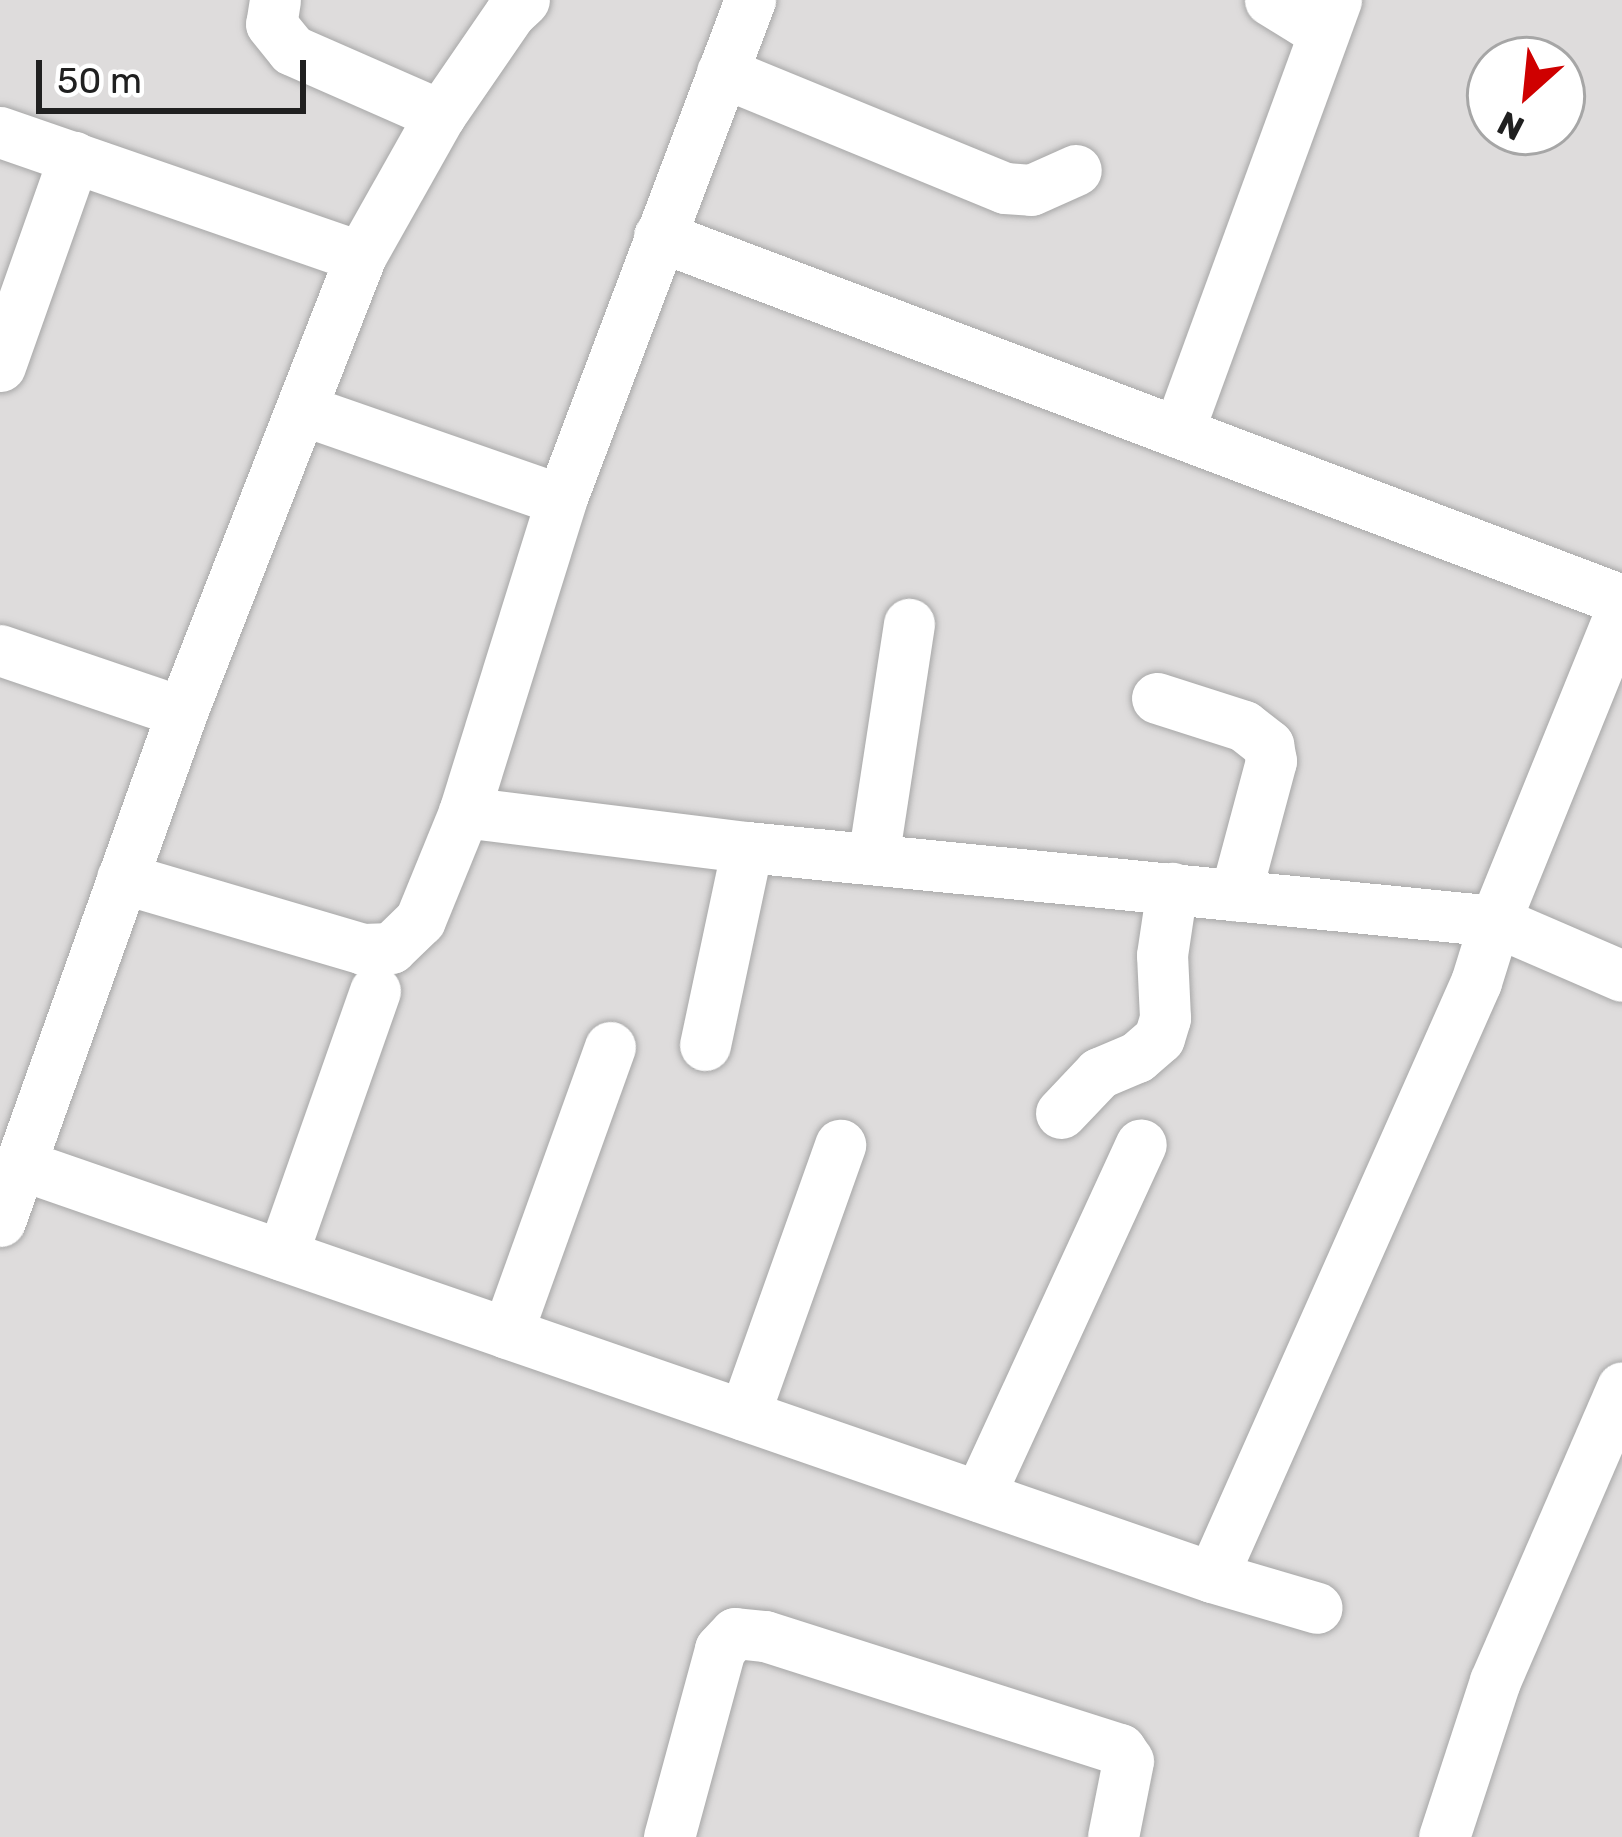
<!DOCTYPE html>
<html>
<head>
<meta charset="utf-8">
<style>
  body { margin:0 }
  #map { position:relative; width:1622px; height:1837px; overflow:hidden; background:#f1ede5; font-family:Rubik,sans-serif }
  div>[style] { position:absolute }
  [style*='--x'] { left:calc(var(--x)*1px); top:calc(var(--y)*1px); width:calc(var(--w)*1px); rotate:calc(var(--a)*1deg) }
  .residential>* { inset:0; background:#dedcdc }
  .roads { filter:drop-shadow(0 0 3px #a7a7a7) drop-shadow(0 0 3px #a7a7a7) }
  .minor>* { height:51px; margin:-25.5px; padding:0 25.5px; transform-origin:25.5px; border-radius:25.5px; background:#fff }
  span { translate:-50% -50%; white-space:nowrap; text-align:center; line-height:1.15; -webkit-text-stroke:9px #fff; paint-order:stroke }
  .north { position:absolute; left:1466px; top:36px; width:120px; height:120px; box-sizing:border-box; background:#fff; border:3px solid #a6a6a6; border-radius:50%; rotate:207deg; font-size:33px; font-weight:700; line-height:48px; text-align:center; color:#202020 }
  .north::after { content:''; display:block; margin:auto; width:42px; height:54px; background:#cf0000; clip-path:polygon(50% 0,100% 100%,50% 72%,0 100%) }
  .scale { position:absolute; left:36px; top:60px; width:270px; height:54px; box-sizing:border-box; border:6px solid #202020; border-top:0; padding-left:15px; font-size:36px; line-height:42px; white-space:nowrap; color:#202020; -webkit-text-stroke:9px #fff; paint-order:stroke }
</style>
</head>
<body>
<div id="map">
  <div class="residential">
    <div style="clip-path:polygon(evenodd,0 0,1622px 0,1622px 1837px,0 1837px,0 0,1490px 60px,1562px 60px,1562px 132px,1490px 132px,1490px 60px)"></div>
  </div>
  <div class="roads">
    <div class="minor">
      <div style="--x:275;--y:0;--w:24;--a:99"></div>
      <div style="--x:271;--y:24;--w:33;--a:51"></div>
      <div style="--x:292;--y:50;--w:162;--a:23.7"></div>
      <div style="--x:1270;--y:0;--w:61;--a:31.6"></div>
      <div style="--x:722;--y:72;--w:306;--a:22.3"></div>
      <div style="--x:1005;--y:188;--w:26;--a:4"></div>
      <div style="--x:1031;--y:190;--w:49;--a:-24"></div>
      <div style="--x:0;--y:132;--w:381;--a:19.1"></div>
      <div style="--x:659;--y:236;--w:1029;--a:20.71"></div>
      <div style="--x:0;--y:366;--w:222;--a:-70.5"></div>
      <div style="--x:303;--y:410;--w:273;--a:19.2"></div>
      <div style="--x:1178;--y:432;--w:460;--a:-69.9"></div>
      <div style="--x:0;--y:650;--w:192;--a:18.8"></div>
      <div style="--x:1157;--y:698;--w:91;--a:17.8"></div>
      <div style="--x:1244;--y:726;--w:31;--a:38"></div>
      <div style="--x:1268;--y:745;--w:16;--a:79"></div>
      <div style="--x:1271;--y:761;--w:139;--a:105"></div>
      <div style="--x:464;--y:812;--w:285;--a:7.1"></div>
      <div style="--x:747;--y:847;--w:752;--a:5.65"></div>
      <div style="--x:1495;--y:921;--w:138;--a:23.4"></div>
      <div style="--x:873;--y:859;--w:238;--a:-81.3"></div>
      <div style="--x:122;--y:878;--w:251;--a:16.4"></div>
      <div style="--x:363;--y:949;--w:28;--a:-2"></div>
      <div style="--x:391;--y:948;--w:40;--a:-44"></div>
      <div style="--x:420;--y:920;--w:117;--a:-67.8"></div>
      <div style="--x:464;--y:812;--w:327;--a:-72.7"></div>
      <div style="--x:561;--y:500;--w:535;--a:-69.29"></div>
      <div style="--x:705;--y:1045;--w:202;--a:-78"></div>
      <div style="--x:1061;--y:1113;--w:55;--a:-46.5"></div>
      <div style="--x:1099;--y:1073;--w:41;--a:-22.8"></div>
      <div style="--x:1137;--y:1057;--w:29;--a:-41"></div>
      <div style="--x:1159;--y:1038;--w:21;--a:-73"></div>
      <div style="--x:1165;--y:1018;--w:63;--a:-92.7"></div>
      <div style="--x:1162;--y:955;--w:68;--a:-81.5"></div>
      <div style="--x:19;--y:1164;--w:1262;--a:19.1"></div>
      <div style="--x:1212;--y:1577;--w:109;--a:16.4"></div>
      <div style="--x:0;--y:1221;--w:541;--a:-70.32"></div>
      <div style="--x:182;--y:712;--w:489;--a:-68.6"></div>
      <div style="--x:360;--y:257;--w:163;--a:-60.6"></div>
      <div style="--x:440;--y:115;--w:124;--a:-55.5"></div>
      <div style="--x:510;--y:13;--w:19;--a:-43"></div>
      <div style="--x:282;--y:1255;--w:280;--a:-70.6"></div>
      <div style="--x:507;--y:1333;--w:304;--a:-70.2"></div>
      <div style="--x:744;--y:1415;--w:287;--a:-70.4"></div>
      <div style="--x:979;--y:1496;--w:387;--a:-65.3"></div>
      <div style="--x:1212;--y:1577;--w:651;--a:-66.07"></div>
      <div style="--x:1476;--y:982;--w:64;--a:-72.7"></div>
      <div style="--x:1495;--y:921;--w:337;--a:-67.9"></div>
      <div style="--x:669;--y:1837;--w:195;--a:-74.8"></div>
      <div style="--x:720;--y:1649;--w:22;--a:-47"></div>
      <div style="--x:735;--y:1633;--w:30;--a:6"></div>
      <div style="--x:765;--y:1636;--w:373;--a:17.7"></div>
      <div style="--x:1120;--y:1749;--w:14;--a:56"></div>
      <div style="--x:1128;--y:1761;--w:77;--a:101.2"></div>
      <div style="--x:1444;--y:1837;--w:164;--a:-71.9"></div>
      <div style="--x:1495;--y:1681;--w:320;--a:-66.6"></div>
    </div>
  </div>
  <div class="north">N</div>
  <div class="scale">50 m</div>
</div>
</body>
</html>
